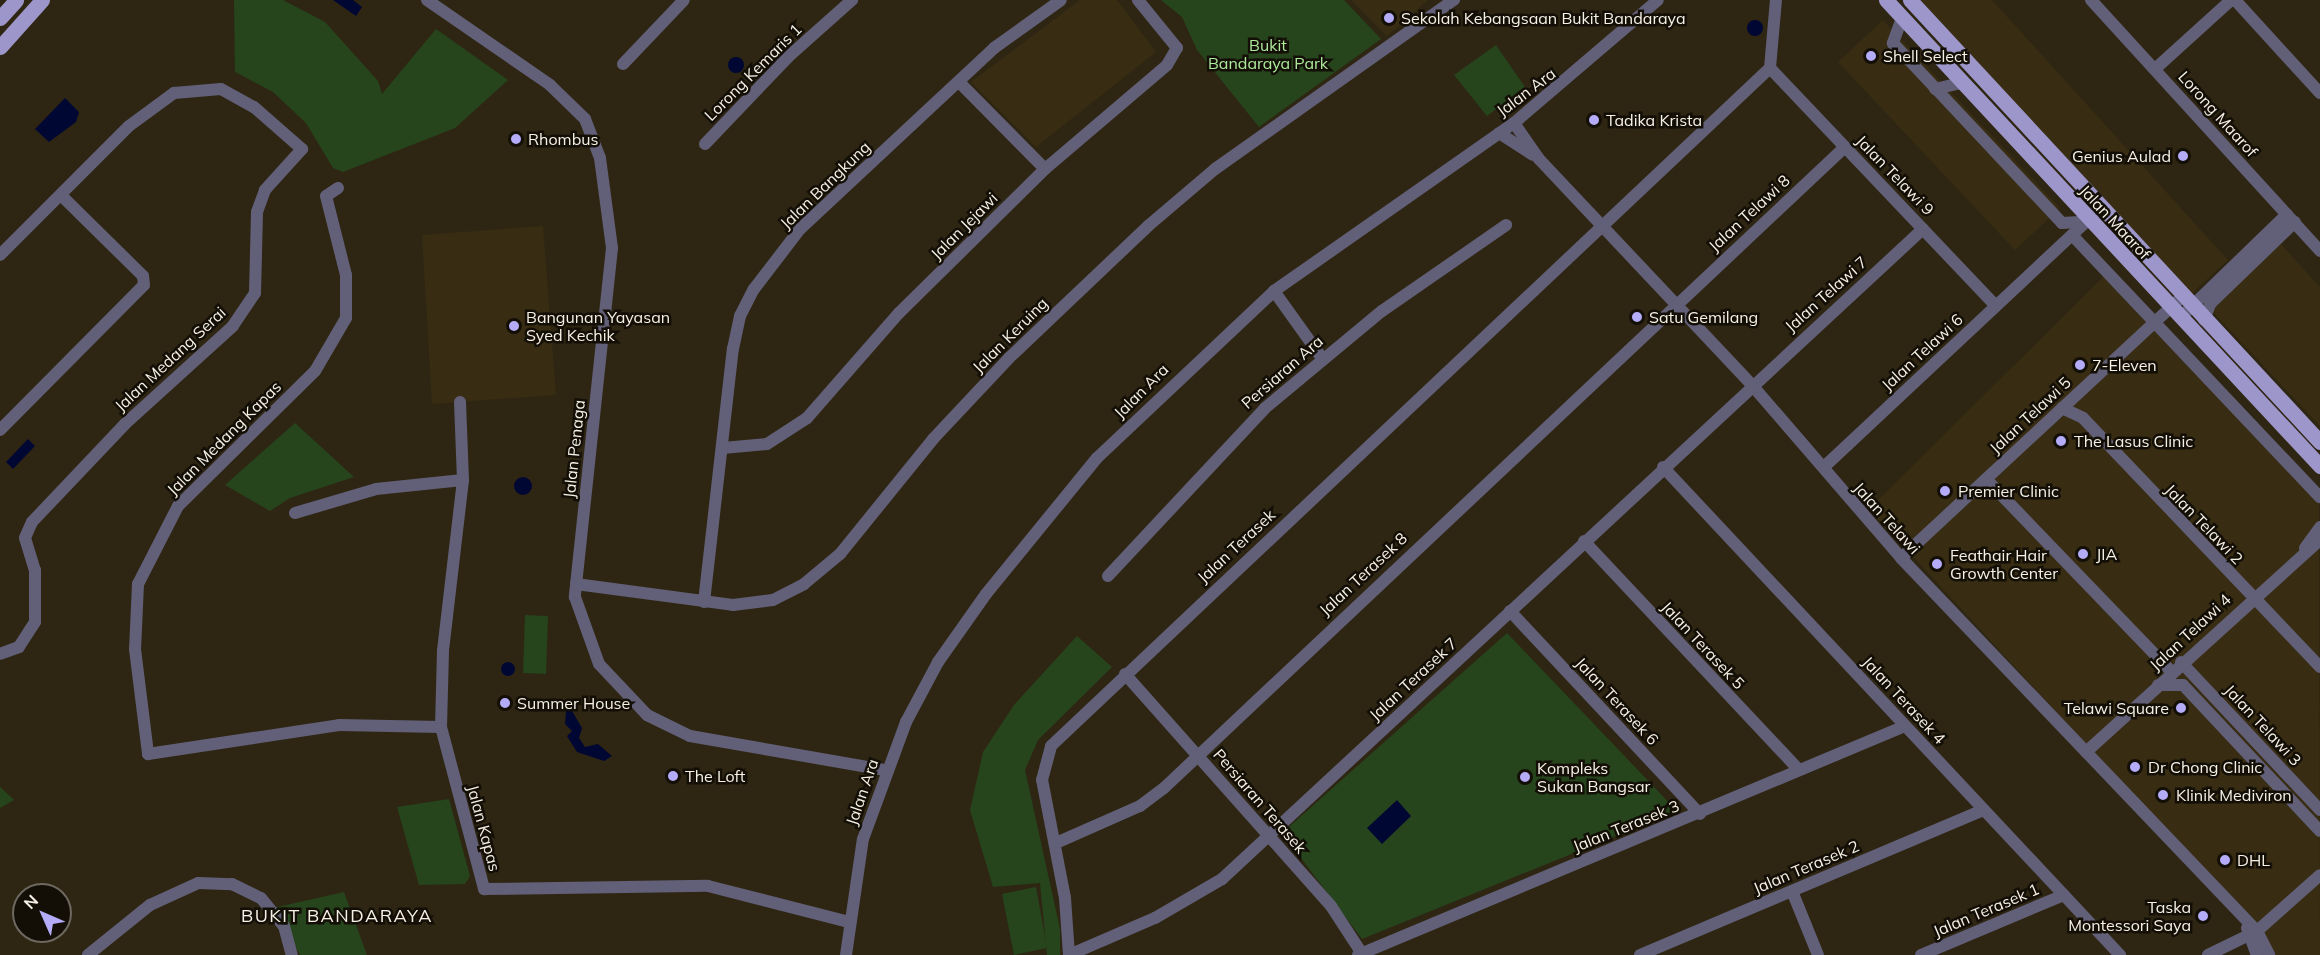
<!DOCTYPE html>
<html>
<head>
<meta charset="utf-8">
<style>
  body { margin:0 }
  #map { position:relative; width:2320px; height:955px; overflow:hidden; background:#2e2613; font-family:Mulish,sans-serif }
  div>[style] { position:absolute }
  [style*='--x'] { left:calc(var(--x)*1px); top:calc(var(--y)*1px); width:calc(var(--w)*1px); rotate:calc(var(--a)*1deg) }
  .built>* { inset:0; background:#382d13 }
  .green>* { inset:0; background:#26451c }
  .water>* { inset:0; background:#000733 }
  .round { border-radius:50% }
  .minor>* { height:12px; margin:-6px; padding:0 6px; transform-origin:6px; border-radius:6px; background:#625f78 }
  .major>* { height:15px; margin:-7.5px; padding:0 7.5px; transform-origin:7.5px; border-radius:7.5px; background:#9d96ca }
  .dots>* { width:16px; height:16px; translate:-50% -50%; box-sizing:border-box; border:3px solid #130f07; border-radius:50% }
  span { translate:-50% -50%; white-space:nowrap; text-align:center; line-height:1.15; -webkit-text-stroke:5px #130f07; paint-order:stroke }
  .poi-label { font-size:16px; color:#f6f1e5 }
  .left { translate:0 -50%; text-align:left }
  .right { translate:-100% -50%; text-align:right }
  .park-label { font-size:16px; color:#aee99c }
  .street-label { font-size:16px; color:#f6f1e5 }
  .neighbourhood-label { font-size:18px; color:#f6f1e5; letter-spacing:1.5px }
  .north { position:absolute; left:12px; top:883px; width:60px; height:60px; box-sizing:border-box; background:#130f07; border:2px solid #6e6960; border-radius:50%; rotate:315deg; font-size:16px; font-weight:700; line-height:24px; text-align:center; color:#f6f1e5 }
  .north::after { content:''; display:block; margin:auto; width:21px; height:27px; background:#b4acf9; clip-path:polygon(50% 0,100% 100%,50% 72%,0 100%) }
</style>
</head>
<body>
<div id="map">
  <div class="built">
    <div style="clip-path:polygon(1080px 0,1117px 0,1156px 52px,1036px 147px,971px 82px)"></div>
    <div style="clip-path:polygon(1351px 0,1428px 0,1387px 36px)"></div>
    <div style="clip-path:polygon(1917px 0,1992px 0,2228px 260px,2190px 295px)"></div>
    <div style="clip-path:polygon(1883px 20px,2060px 208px,2015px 250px,1838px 62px)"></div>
    <div style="clip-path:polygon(543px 226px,556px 395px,432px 404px,422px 235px)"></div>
    <div style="clip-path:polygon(2280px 243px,2320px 287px,2320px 426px,2211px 310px)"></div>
    <div style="clip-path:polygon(2104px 276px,2319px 503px,2320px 955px,2274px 955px,2268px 941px,1869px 509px)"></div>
  </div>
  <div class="green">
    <div style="clip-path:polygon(234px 0,283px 0,325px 22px,378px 81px,382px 94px,436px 29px,508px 80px,455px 128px,343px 172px,333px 168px,306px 123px,273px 92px,235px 72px)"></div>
    <div style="clip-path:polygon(1161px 0,1344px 0,1381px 39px,1259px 127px,1197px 50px,1182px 17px)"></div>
    <div style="clip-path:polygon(1496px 45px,1525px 87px,1487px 116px,1454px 75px)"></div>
    <div style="clip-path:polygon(295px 423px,354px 477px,290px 498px,270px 511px,225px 485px)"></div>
    <div style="clip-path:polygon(525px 615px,548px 616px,546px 674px,523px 673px)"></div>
    <div style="clip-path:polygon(1507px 633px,1677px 811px,1362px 939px,1282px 833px)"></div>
    <div style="clip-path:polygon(1077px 636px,1112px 667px,1038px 740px,1025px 770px,1060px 929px,1060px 955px,1047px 955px,1040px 883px,993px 887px,970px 810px,983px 752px,1014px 705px)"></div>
    <div style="clip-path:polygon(0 787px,14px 800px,0 808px)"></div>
    <div style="clip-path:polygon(449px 799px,470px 876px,465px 884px,419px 885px,397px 807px)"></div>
    <div style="clip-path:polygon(1036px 887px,1047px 948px,1014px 955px,1002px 894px)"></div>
    <div style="clip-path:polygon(344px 892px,367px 955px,300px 955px,273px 908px)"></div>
  </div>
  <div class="water">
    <div style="clip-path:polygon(333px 0,353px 0,362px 7px,356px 16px)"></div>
    <div class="round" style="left:1747px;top:20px;width:16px;height:16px"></div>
    <div class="round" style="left:728px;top:57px;width:16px;height:16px"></div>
    <div style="clip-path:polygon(65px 98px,79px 112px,76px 122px,49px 142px,35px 129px)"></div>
    <div style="clip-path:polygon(28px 439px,35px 446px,13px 469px,6px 462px)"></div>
    <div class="round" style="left:514px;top:477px;width:18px;height:18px"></div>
    <div class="round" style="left:501px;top:662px;width:14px;height:14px"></div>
    <div style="clip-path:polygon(566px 711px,572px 711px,582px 728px,579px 738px,585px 747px,598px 744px,612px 756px,604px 761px,577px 752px,567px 736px,572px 731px,565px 724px)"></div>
    <div style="clip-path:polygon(1397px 800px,1411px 816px,1382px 844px,1367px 828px)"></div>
  </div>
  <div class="minor">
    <div style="--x:427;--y:0;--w:150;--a:34.6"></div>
    <div style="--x:550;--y:85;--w:49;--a:44.2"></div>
    <div style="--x:585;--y:119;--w:42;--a:69"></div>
    <div style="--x:600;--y:158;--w:91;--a:82.4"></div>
    <div style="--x:612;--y:248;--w:351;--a:96.1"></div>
    <div style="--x:575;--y:597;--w:71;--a:70.3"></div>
    <div style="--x:599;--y:664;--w:70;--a:46.7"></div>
    <div style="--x:647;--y:715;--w:48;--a:26"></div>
    <div style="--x:690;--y:736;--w:198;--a:9.9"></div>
    <div style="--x:2091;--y:0;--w:340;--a:47.6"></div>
    <div style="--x:2235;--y:0;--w:126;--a:47.6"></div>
    <div style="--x:1902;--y:18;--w:27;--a:110"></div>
    <div style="--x:1893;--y:43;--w:247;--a:46.8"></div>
    <div style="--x:2062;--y:223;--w:22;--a:-3"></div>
    <div style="--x:623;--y:64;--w:88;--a:-46.4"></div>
    <div style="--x:1770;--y:68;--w:328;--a:46.5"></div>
    <div style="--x:2155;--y:69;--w:103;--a:-42.2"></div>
    <div style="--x:959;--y:82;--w:122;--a:45.3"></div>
    <div style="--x:1935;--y:89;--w:28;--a:-13"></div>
    <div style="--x:1514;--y:123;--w:44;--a:55.2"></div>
    <div style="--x:1539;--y:159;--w:309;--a:46.7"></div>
    <div style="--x:1751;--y:384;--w:230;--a:49.2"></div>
    <div style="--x:1901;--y:558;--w:516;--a:46.34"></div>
    <div style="--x:2257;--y:931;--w:27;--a:63"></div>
    <div style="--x:1499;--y:133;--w:40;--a:32.9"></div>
    <div style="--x:705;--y:144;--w:120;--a:-46.3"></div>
    <div style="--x:788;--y:57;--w:86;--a:-41.7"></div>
    <div style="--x:338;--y:188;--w:14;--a:146"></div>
    <div style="--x:326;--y:196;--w:81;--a:75.8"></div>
    <div style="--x:346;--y:275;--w:43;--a:90"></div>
    <div style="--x:346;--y:318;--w:61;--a:120.3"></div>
    <div style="--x:315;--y:371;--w:192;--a:135.4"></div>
    <div style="--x:178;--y:506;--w:88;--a:117.1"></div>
    <div style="--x:138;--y:584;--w:65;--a:92.6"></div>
    <div style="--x:135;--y:649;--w:106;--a:82.9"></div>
    <div style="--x:148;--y:754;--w:193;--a:-8.6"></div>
    <div style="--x:339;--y:725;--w:102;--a:1.1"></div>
    <div style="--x:2072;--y:235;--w:361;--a:46.6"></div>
    <div style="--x:0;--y:255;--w:182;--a:-45"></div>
    <div style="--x:129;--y:126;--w:56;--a:-36.3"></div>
    <div style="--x:174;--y:93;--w:47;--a:-4.9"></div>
    <div style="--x:221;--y:89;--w:38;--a:29"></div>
    <div style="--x:254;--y:107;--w:64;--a:41.2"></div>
    <div style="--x:302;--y:149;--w:55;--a:132.1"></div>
    <div style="--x:265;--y:190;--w:23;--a:110"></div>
    <div style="--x:257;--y:212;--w:81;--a:91.4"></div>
    <div style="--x:255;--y:293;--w:40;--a:124"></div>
    <div style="--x:233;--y:326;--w:146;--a:137.8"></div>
    <div style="--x:125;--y:424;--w:135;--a:133.5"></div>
    <div style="--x:32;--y:522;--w:17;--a:114"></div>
    <div style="--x:25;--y:538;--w:34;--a:73"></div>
    <div style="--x:35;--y:570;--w:52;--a:90"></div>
    <div style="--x:35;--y:622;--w:30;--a:123"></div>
    <div style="--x:19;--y:647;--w:20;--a:160"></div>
    <div style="--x:1274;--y:291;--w:82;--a:54.4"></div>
    <div style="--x:2187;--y:311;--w:139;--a:-44.1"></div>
    <div style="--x:2204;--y:320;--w:17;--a:-69"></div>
    <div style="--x:2210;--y:304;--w:118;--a:-44"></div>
    <div style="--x:460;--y:402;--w:78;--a:87.8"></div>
    <div style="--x:463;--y:480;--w:172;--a:96.7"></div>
    <div style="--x:443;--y:651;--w:76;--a:91.5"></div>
    <div style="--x:441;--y:727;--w:168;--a:75.1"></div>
    <div style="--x:484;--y:889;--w:224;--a:-0.8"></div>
    <div style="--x:708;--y:886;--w:146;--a:14.3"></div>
    <div style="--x:2062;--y:408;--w:23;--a:25"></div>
    <div style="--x:2083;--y:418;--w:344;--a:46.4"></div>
    <div style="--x:0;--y:430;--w:204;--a:-45.2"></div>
    <div style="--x:144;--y:285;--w:9;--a:-96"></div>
    <div style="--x:143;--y:276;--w:114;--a:-135.4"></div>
    <div style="--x:723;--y:448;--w:44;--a:-5.2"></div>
    <div style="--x:767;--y:444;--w:48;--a:-33"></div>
    <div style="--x:807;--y:418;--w:140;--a:-48.8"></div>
    <div style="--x:899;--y:313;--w:205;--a:-44.6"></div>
    <div style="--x:1045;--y:169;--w:160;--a:-40.4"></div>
    <div style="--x:1167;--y:65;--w:20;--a:-60"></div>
    <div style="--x:1177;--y:48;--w:62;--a:-129.1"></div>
    <div style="--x:1825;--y:466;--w:376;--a:-43.1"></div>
    <div style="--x:1663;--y:467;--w:669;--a:46.88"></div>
    <div style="--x:1986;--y:479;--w:267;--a:46.1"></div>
    <div style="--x:295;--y:513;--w:84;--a:-16.5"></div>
    <div style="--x:376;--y:489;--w:87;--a:-5.9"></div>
    <div style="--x:1584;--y:541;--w:314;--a:46.8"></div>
    <div style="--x:2305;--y:548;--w:26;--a:-54"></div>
    <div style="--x:1901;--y:558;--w:384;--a:-42.9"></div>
    <div style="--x:1108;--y:576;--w:230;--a:-46.9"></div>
    <div style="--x:1265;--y:408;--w:152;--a:-39.7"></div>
    <div style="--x:1382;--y:311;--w:151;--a:-34.7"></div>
    <div style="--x:576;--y:584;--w:158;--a:7.6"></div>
    <div style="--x:733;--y:605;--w:40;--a:-7.1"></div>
    <div style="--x:773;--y:600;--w:35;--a:-27"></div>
    <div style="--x:804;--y:584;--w:47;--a:-39.8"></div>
    <div style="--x:840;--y:554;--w:148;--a:-51"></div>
    <div style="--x:933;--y:439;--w:111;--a:-46.8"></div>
    <div style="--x:1009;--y:358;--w:192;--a:-43.5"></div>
    <div style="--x:1148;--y:226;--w:88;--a:-40.4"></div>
    <div style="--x:1215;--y:169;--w:293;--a:-35.3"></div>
    <div style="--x:704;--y:602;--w:255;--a:-83.5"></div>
    <div style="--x:733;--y:349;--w:34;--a:-78"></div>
    <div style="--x:740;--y:316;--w:30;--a:-63"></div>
    <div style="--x:754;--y:289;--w:76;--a:-52.5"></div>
    <div style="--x:800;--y:229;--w:265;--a:-43"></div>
    <div style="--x:994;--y:48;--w:82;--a:-35.6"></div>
    <div style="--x:1510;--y:611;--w:278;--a:46.9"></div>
    <div style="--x:2181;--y:662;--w:203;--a:46.8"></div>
    <div style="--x:1125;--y:674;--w:310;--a:48.4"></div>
    <div style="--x:1331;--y:906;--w:59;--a:56.9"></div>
    <div style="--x:2158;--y:685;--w:25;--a:0"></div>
    <div style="--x:2183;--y:685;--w:200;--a:46.8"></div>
    <div style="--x:2086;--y:752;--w:316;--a:-42.2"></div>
    <div style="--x:1056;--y:843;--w:92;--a:-23.8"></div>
    <div style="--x:1140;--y:806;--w:30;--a:-37"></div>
    <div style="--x:1164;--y:788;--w:935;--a:-43.27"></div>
    <div style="--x:1792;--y:891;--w:69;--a:67.9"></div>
    <div style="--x:2247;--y:928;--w:29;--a:70"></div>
    <div style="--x:88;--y:955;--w:80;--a:-38.9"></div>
    <div style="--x:150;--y:905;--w:53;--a:-24.6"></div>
    <div style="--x:198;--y:883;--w:34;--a:2"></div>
    <div style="--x:232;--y:884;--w:32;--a:26"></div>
    <div style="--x:261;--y:898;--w:36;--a:51"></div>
    <div style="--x:284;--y:926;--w:30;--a:75"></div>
    <div style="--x:846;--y:955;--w:117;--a:-81.7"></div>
    <div style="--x:863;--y:839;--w:125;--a:-69.8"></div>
    <div style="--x:906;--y:722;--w:68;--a:-61.9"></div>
    <div style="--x:938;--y:662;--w:83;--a:-54.8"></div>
    <div style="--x:986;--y:594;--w:176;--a:-50.8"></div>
    <div style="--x:1097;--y:458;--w:243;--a:-43.3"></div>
    <div style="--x:1274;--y:291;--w:293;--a:-35"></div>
    <div style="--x:1514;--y:123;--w:189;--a:-40.5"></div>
    <div style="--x:1069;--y:955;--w:57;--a:-94"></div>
    <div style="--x:1065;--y:898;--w:120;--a:-101"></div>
    <div style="--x:1042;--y:780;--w:35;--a:-75"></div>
    <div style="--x:1051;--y:746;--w:988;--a:-43.32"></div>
    <div style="--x:1770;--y:68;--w:68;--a:-85"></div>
    <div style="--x:1069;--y:955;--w:94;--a:-23.3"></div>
    <div style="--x:1155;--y:918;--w:78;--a:-30.2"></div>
    <div style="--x:1222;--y:879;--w:956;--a:-42.84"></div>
    <div style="--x:1358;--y:955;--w:593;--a:-22.72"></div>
    <div style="--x:1640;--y:955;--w:373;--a:-22.9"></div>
    <div style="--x:1921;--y:955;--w:155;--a:-22.8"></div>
    <div style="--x:2208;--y:955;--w:55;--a:-26.1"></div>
    <div style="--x:2257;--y:931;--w:84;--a:-41.6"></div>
  </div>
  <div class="major">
    <div style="--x:1886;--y:0;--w:637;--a:47.04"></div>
    <div style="--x:1910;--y:0;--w:603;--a:47.15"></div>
    <div style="--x:0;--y:18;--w:24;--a:-48"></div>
    <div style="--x:0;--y:47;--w:63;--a:-48.2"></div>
  </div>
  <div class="dots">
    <div style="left:1389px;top:18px;background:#b4acf9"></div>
    <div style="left:1871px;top:56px;background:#b4acf9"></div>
    <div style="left:1594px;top:120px;background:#b4acf9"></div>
    <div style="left:516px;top:139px;background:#b4acf9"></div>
    <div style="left:2183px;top:156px;background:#b4acf9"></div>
    <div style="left:1637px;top:317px;background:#b4acf9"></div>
    <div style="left:514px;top:326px;background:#b4acf9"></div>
    <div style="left:2080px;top:365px;background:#b4acf9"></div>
    <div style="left:2061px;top:441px;background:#b4acf9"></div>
    <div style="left:1945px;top:491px;background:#b4acf9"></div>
    <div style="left:2083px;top:554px;background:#b4acf9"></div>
    <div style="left:1937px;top:564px;background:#b4acf9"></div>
    <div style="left:505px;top:703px;background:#b4acf9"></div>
    <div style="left:2181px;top:708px;background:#b4acf9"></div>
    <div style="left:2135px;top:767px;background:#b4acf9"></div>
    <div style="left:673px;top:776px;background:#b4acf9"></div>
    <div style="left:1525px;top:777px;background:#b4acf9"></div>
    <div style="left:2163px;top:795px;background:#b4acf9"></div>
    <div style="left:2225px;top:860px;background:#b4acf9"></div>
    <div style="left:2203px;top:916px;background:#b4acf9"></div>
  </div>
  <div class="poi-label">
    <span class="left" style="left:1401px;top:18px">Sekolah Kebangsaan Bukit Bandaraya</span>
    <span class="left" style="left:1883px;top:56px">Shell Select</span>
    <span class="left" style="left:1606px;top:120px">Tadika Krista</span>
    <span class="left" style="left:528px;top:139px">Rhombus</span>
    <span class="right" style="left:2171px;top:156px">Genius Aulad</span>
    <span class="left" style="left:526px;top:326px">Bangunan Yayasan<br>Syed Kechik</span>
    <span class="left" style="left:1649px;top:317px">Satu Gemilang</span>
    <span class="left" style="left:2092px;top:365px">7-Eleven</span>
    <span class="left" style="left:2074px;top:441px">The Lasus Clinic</span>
    <span class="left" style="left:1958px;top:491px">Premier Clinic</span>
    <span class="left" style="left:2096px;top:554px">JIA</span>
    <span class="left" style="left:1950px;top:564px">Feathair Hair<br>Growth Center</span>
    <span class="left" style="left:517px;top:703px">Summer House</span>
    <span class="right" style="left:2169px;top:708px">Telawi Square</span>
    <span class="left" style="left:2148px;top:767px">Dr Chong Clinic</span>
    <span class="left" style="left:1537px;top:777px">Kompleks<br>Sukan Bangsar</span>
    <span class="left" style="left:685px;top:776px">The Loft</span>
    <span class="left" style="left:2176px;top:795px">Klinik Mediviron</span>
    <span class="left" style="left:2237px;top:860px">DHL</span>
    <span class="right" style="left:2191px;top:916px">Taska<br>Montessori Saya</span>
  </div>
  <div class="park-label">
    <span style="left:1268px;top:54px">Bukit<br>Bandaraya Park</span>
  </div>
  <div class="street-label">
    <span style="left:753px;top:72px;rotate:-45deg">Lorong Kemaris 1</span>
    <span style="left:1526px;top:92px;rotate:-37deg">Jalan Ara</span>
    <span style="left:2218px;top:114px;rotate:48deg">Lorong Maarof</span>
    <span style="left:1895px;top:175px;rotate:46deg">Jalan Telawi 9</span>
    <span style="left:825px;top:185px;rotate:-44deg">Jalan Bangkung</span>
    <span style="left:1749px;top:213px;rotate:-43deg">Jalan Telawi 8</span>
    <span style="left:2115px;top:222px;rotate:47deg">Jalan Maarof</span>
    <span style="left:964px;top:226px;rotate:-45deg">Jalan Jejawi</span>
    <span style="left:1826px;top:294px;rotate:-42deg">Jalan Telawi 7</span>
    <span style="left:1010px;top:335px;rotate:-45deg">Jalan Keruing</span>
    <span style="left:1922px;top:352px;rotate:-43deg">Jalan Telawi 6</span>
    <span style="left:170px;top:359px;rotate:-43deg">Jalan Medang Serai</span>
    <span style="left:1282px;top:372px;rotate:-41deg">Persiaran Ara</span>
    <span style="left:1141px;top:391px;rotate:-45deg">Jalan Ara</span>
    <span style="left:2030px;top:415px;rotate:-43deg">Jalan Telawi 5</span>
    <span style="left:224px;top:438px;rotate:-45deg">Jalan Medang Kapas</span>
    <span style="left:574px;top:449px;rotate:-84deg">Jalan Penaga</span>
    <span style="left:1887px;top:518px;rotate:48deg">Jalan Telawi</span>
    <span style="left:2204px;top:524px;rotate:46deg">Jalan Telawi 2</span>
    <span style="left:1236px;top:546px;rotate:-43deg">Jalan Terasek</span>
    <span style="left:1363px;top:574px;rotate:-43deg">Jalan Terasek 8</span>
    <span style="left:2190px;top:632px;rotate:-43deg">Jalan Telawi 4</span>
    <span style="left:1703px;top:645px;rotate:47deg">Jalan Terasek 5</span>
    <span style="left:1413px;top:679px;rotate:-43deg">Jalan Terasek 7</span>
    <span style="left:1904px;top:700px;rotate:47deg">Jalan Terasek 4</span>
    <span style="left:1617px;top:701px;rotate:47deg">Jalan Terasek 6</span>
    <span style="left:2263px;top:725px;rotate:47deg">Jalan Telawi 3</span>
    <span style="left:862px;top:792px;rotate:-71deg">Jalan Ara</span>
    <span style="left:1260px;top:801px;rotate:49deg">Persiaran Terasek</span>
    <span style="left:1626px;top:826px;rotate:-22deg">Jalan Terasek 3</span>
    <span style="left:484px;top:828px;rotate:75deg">Jalan Kapas</span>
    <span style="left:1806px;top:867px;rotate:-23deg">Jalan Terasek 2</span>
    <span style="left:1986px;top:910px;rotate:-23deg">Jalan Terasek 1</span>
  </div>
  <div class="neighbourhood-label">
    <span style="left:337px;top:916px">BUKIT BANDARAYA</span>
  </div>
  <div class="north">N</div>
</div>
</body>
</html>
